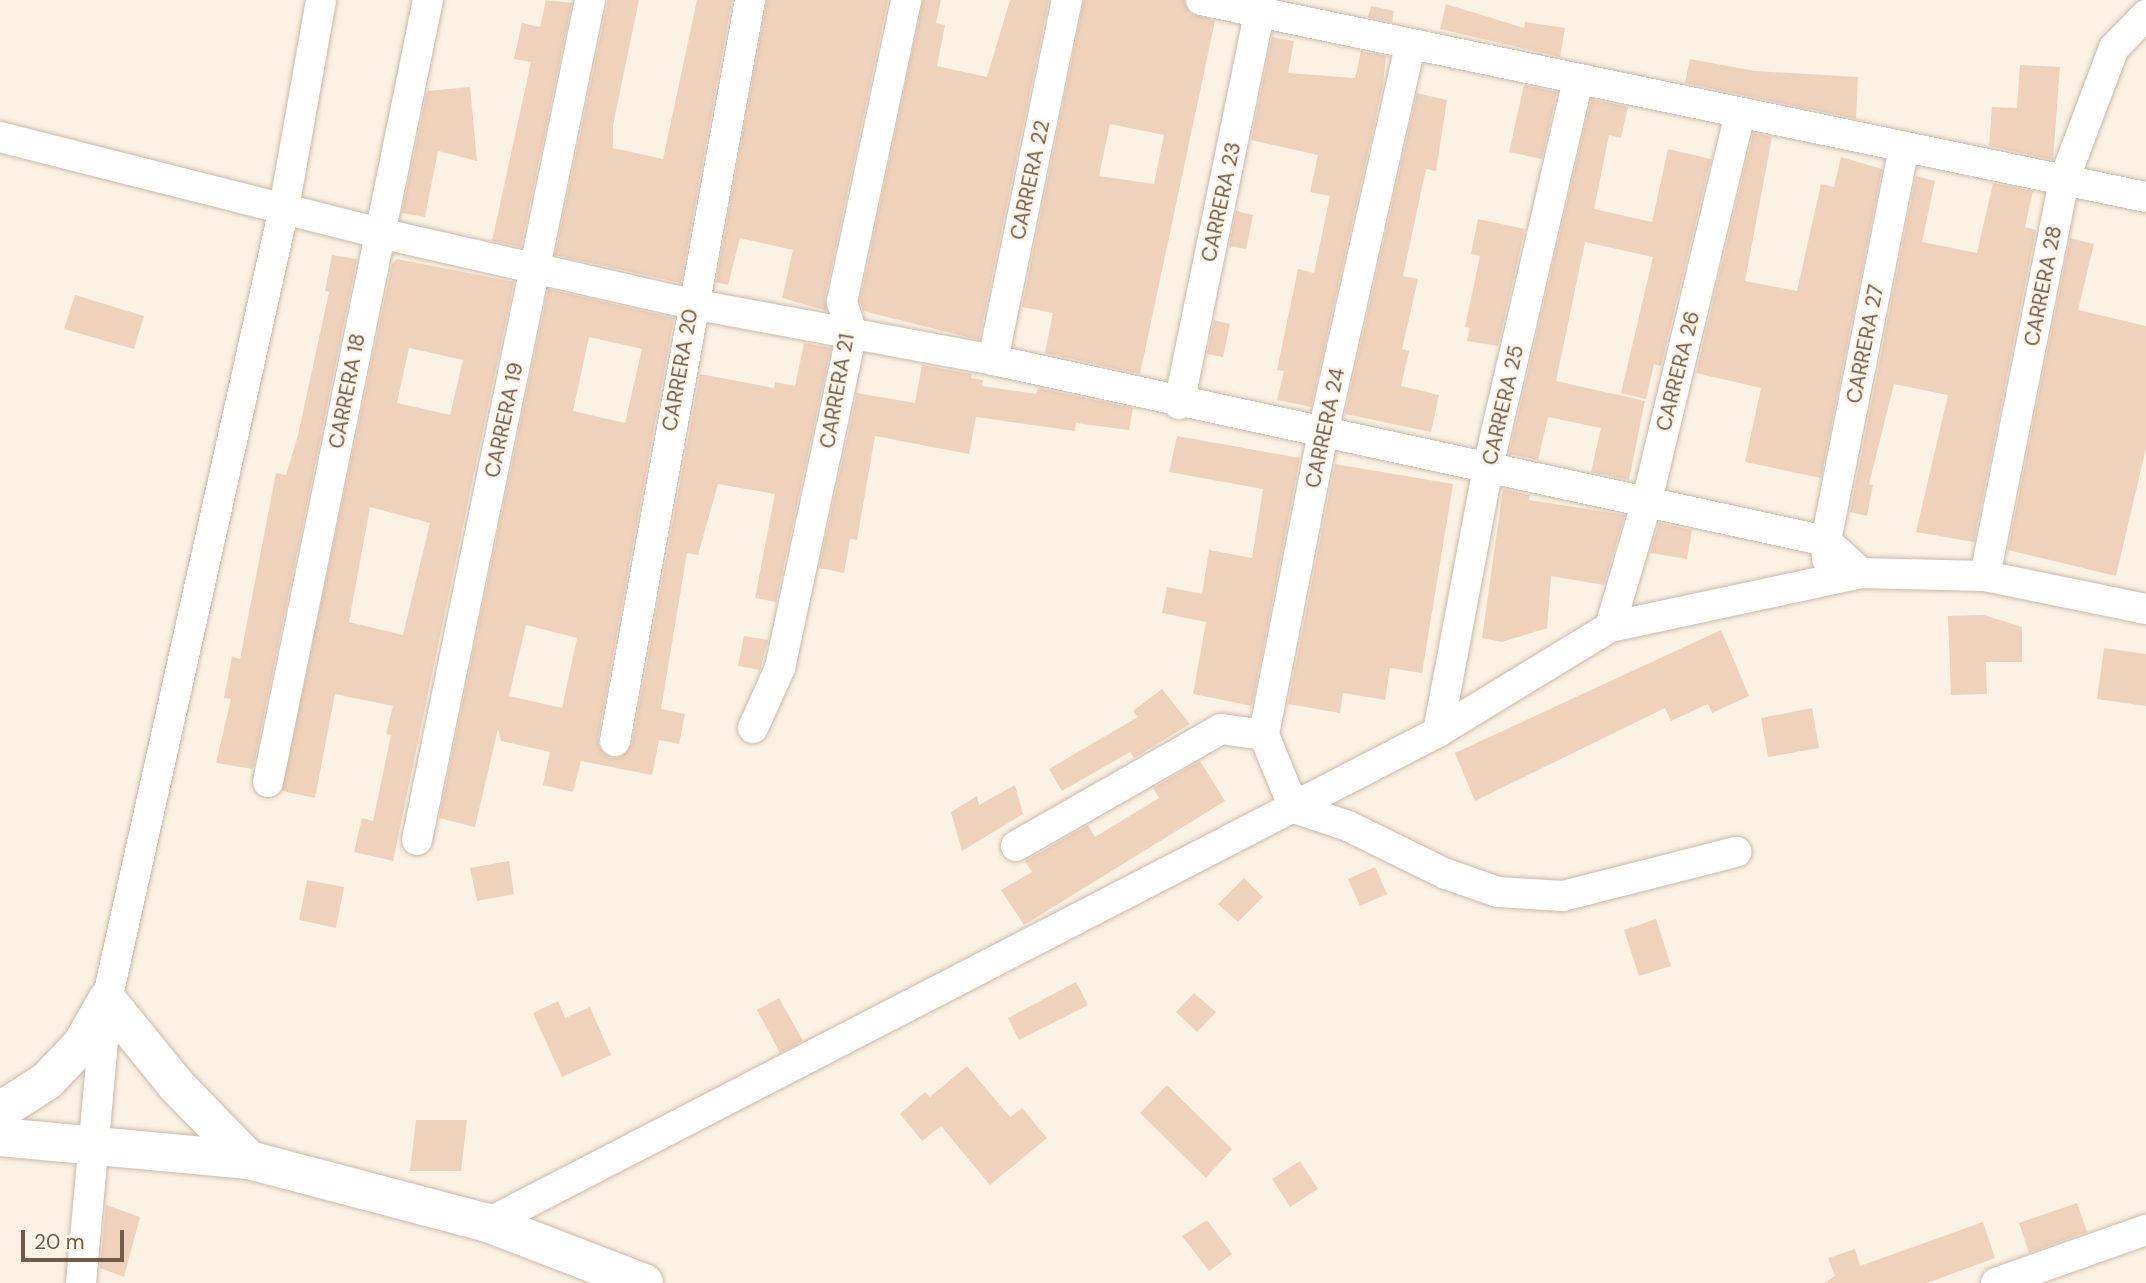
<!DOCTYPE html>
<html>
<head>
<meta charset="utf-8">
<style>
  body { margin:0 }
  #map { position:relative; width:2146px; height:1283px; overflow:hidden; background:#fbf2e3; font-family:"DM Sans",sans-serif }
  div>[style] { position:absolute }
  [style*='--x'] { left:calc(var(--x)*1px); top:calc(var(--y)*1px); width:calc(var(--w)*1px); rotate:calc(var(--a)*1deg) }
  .building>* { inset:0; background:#efd2bc }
  .roads { filter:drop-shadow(0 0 2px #cbbaaa) drop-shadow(0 0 2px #cbbaaa) }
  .minor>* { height:30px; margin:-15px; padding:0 15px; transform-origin:15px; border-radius:15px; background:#fff }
  .secondary>* { height:38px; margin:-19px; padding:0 19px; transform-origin:19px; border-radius:19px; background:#fff }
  span { translate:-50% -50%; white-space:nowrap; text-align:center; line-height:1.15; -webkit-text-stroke:5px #fef6e9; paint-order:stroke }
  .street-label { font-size:21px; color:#715a4a }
  .scale { position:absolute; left:21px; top:1230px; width:103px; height:32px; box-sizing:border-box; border:4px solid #715a4a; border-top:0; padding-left:9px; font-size:21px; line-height:24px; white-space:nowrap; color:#715a4a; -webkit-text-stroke:5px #fef6e9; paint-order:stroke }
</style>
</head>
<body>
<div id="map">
  <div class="building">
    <div style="clip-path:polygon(546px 0,572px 3px,521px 247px,492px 241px,531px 62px,514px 59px,522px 23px,540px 27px)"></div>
    <div style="clip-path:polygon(608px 0,639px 0,613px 125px,613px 148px,663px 159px,697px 0,732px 0,681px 283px,555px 255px)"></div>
    <div style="clip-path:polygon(767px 0,888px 0,825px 298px,827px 311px,782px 298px,793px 250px,740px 238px,728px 285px,716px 282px)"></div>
    <div style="clip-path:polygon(923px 0,941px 0,936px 23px,945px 25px,937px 66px,987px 77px,1010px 0,1049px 0,979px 340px,863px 311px,860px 301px)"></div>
    <div style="clip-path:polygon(evenodd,1084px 0,1184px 0,1190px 13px,1215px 21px,1140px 374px,1045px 353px,1053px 313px,1022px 307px,1084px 0,1110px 124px,1164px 135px,1154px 184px,1099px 176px,1110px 124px)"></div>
    <div style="clip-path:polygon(1446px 4px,1524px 28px,1525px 22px,1565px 28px,1560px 57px,1440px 29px)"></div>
    <div style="clip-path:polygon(1371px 6px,1394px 11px,1392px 22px,1368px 17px)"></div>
    <div style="clip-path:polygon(1272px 37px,1294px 41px,1288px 73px,1355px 78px,1361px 51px,1386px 56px,1383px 85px,1311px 407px,1277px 400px,1284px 371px,1277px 370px,1298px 269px,1314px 273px,1330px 196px,1310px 192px,1318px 155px,1251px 140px)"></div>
    <div style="clip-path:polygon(1690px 59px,1755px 71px,1858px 77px,1856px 119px,1685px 83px)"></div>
    <div style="clip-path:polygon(2020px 65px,2060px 67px,2053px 160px,1989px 146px,1992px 107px,2017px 108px)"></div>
    <div style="clip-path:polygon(1524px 85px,1557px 92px,1542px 159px,1509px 152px)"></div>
    <div style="clip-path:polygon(470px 87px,477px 161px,438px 151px,425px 217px,402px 213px,427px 91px)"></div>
    <div style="clip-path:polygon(1417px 93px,1447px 100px,1436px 171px,1426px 169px,1403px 276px,1418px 279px,1402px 349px,1409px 351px,1401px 386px,1439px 395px,1431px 432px,1345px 414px)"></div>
    <div style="clip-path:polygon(1591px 99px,1628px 107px,1621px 138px,1609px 135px,1594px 209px,1652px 222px,1668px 149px,1711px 159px,1661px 366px,1654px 364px,1646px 399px,1621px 393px,1653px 257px,1585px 242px,1556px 381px,1645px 401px,1629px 480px,1591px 472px,1601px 428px,1548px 417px,1538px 460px,1509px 454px)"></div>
    <div style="clip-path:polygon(1753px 133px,1772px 137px,1745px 281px,1797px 291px,1821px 184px,1834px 187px,1841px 157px,1882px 169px,1821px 478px,1745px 462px,1761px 388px,1696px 373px)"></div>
    <div style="clip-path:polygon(1916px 176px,1935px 181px,1922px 242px,1977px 253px,1993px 183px,2033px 191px,2025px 227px,2036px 230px,1974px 542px,1916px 532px,1948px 395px,1894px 384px,1869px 484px,1873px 485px,1867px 516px,1850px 512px)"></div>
    <div style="clip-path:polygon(1236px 211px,1253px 215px,1246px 249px,1229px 246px)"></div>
    <div style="clip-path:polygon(1478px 219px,1525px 229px,1498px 346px,1467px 341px,1470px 328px,1465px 327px,1480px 256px,1471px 254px)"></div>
    <div style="clip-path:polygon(2070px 238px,2094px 244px,2078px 310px,2146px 326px,2146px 448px,2116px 576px,2008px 550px)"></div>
    <div style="clip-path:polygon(332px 255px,357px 259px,253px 769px,216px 763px,231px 699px,224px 698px,232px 657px,240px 659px,276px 473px,286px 475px,298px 435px,329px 292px,325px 291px)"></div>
    <div style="clip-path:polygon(evenodd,397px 259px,514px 282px,393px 861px,354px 852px,362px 818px,373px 821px,391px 735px,386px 734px,393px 706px,335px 694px,315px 798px,282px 791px,392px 264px,397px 259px,409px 348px,463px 360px,450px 415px,397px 403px,409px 348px,397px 259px,370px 507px,430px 523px,403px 635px,349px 622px,370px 507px)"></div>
    <div style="clip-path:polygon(evenodd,548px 289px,674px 318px,598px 738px,599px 747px,611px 758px,621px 757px,632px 744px,700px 374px,774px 388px,775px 382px,795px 386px,804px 343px,831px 348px,776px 602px,755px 598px,775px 494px,718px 484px,698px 555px,687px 553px,661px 709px,685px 714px,679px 744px,659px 740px,652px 775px,581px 761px,573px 792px,543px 785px,550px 752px,501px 741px,498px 729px,475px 827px,439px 818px,548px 289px,589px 337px,642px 349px,625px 423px,573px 411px,589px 337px,548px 289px,526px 625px,577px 638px,562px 708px,509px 696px,526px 625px)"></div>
    <div style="clip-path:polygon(75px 295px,144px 316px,134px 349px,64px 329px)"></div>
    <div style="clip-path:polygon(1214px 320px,1230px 324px,1223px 357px,1207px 354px)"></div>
    <div style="clip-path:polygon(922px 365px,972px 374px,971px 378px,983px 380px,982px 386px,1036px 394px,1038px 388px,1133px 408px,1129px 430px,1076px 423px,1075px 431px,976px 417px,969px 454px,875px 436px,857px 540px,850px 539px,844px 573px,819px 568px,857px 393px,915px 403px)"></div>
    <div style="clip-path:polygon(1177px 436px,1300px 458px,1252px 706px,1193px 694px,1206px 622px,1162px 613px,1167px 587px,1202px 594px,1209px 550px,1252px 558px,1263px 489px,1169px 472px)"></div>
    <div style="clip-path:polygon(1335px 464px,1453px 484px,1422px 673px,1390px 668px,1385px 700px,1343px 693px,1340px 713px,1288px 704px)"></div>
    <div style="clip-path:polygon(1503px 489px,1530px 495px,1529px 500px,1625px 515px,1604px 585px,1551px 576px,1547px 628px,1502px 642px,1482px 638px)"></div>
    <div style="clip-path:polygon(1659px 523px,1692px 530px,1687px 559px,1650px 553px)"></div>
    <div style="clip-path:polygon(1984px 615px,2022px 627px,2022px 662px,1986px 662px,1987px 694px,1951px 695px,1948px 616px)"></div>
    <div style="clip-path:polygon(1721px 630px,1749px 696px,1712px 713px,1708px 704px,1671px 721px,1665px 708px,1475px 801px,1455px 753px)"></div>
    <div style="clip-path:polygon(744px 636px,768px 640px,760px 670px,738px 666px)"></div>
    <div style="clip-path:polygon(2104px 648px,2146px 654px,2146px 706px,2097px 699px)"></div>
    <div style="clip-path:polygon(1162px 689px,1190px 724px,1134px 758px,1130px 752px,1062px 791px,1049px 769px,1138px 717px,1133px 711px)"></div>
    <div style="clip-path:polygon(1812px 708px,1819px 748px,1768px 757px,1761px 718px)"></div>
    <div style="clip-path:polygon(1200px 761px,1225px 801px,1024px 925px,1001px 890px,1032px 872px,1025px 861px,1088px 825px,1095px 837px,1159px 798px,1153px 788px)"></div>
    <div style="clip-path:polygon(1015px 785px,1023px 814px,962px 851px,951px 812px,977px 796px,979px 805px)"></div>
    <div style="clip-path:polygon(509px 861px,514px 894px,477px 901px,470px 868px)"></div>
    <div style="clip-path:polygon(1375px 867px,1387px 894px,1360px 906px,1348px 879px)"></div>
    <div style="clip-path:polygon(1244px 878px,1263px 897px,1238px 922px,1218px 904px)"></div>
    <div style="clip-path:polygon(307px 880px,344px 887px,336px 928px,299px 920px)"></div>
    <div style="clip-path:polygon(1656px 919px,1671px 966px,1639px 976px,1624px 930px)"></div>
    <div style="clip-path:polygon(1076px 982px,1088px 1005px,1019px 1040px,1008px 1018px)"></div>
    <div style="clip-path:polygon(1194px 993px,1216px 1012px,1197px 1032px,1176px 1012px)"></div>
    <div style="clip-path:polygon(779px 998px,803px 1041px,780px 1053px,757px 1010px)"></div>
    <div style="clip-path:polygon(558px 1001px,565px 1018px,590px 1007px,611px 1055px,562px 1077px,533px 1013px)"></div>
    <div style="clip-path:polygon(967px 1066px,1010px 1117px,1022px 1108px,1047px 1138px,990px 1185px,941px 1126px,922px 1141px,900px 1114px,925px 1092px,930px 1097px)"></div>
    <div style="clip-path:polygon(1167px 1085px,1232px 1149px,1206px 1178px,1140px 1113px)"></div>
    <div style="clip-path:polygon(416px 1120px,467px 1120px,461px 1171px,410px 1171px)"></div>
    <div style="clip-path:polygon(1300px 1161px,1318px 1189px,1290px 1207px,1272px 1179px)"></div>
    <div style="clip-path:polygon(2077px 1203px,2087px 1232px,2029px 1253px,2019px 1223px)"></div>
    <div style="clip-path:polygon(106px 1205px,140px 1217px,124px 1277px,100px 1268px)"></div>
    <div style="clip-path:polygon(1207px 1220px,1232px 1254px,1209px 1271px,1182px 1236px)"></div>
    <div style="clip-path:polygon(1983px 1222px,1995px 1258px,1927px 1283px,1824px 1283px,1835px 1276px,1828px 1258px,1855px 1249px,1860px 1266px)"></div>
  </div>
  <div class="roads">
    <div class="minor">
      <div style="--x:1201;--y:0;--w:965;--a:11.78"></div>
      <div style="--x:1410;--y:46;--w:397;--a:102.7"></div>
      <div style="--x:1323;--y:433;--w:308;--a:101.1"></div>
      <div style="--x:1264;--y:735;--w:79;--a:67.7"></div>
      <div style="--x:1294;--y:808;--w:57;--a:18.4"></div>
      <div style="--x:1348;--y:826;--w:109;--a:26.1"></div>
      <div style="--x:1446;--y:874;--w:55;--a:19.1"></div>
      <div style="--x:1498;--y:892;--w:65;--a:3.5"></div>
      <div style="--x:1563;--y:896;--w:179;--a:-14.3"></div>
      <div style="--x:0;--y:137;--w:391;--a:14.2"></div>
      <div style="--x:379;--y:233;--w:321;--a:12.8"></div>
      <div style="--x:692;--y:304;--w:306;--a:10.5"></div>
      <div style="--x:993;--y:360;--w:852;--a:12.26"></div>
      <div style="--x:1826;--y:541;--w:47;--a:42.4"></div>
      <div style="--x:993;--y:360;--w:368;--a:-78.4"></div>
      <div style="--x:1179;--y:404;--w:412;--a:-78.4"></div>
      <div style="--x:1827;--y:559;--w:18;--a:-93"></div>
      <div style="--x:1826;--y:541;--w:402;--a:-78.8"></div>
      <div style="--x:1985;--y:576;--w:404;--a:-78.7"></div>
      <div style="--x:2064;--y:180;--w:141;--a:-69.3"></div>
      <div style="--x:2114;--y:48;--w:46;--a:-45.9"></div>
      <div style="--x:1610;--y:627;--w:127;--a:-73.6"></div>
      <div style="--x:1646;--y:505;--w:403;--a:-76.5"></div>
      <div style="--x:753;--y:728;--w:66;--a:-65.8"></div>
      <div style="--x:780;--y:668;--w:343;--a:-77.9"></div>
      <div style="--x:852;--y:333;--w:33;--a:-108"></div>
      <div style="--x:842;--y:302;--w:309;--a:-78"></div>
      <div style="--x:1438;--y:732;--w:270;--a:-79.3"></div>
      <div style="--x:1488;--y:467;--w:397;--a:-76.9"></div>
      <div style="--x:615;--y:741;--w:753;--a:-79.67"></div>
      <div style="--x:268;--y:782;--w:798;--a:-78.44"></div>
      <div style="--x:417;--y:840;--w:858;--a:-78.36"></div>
      <div style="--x:1016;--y:846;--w:236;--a:-29.7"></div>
      <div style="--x:1221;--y:729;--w:43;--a:7.9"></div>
      <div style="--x:488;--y:1223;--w:1069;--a:-27.33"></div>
      <div style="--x:1438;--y:732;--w:202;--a:-31.4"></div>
      <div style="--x:1610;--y:627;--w:257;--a:-12.1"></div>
      <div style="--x:1861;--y:573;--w:124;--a:1.4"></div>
      <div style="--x:1985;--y:576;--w:164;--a:11.6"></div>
      <div style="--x:81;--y:1283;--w:284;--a:-84.8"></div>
      <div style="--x:107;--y:1000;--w:812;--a:-77.4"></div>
      <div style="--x:284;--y:208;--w:211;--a:-79.9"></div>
      <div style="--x:1996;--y:1283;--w:159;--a:-19.5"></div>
    </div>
    <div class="secondary">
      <div style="--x:0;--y:1111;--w:56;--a:-32.6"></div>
      <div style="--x:47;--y:1081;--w:51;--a:-46.6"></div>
      <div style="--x:82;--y:1044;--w:51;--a:-60.4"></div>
      <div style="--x:107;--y:1000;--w:109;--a:50.9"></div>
      <div style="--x:176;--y:1085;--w:105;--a:45.8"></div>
      <div style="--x:0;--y:1137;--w:250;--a:5.3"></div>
      <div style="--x:249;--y:1160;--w:247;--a:14.8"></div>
      <div style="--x:488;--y:1223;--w:167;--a:21"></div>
    </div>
  </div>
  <div class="street-label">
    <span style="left:1030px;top:180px;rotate:-78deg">CARRERA 22</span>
    <span style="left:1221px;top:202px;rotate:-78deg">CARRERA 23</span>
    <span style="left:2043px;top:286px;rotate:-79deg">CARRERA 28</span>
    <span style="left:1865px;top:344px;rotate:-79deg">CARRERA 27</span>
    <span style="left:680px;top:370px;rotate:-80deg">CARRERA 20</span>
    <span style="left:1678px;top:371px;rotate:-76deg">CARRERA 26</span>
    <span style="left:347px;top:391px;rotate:-79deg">CARRERA 18</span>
    <span style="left:837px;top:391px;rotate:-80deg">CARRERA 21</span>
    <span style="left:1503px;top:405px;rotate:-77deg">CARRERA 25</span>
    <span style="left:504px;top:420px;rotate:-78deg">CARRERA 19</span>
    <span style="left:1325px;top:428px;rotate:-78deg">CARRERA 24</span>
  </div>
  <div class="scale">20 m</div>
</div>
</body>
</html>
